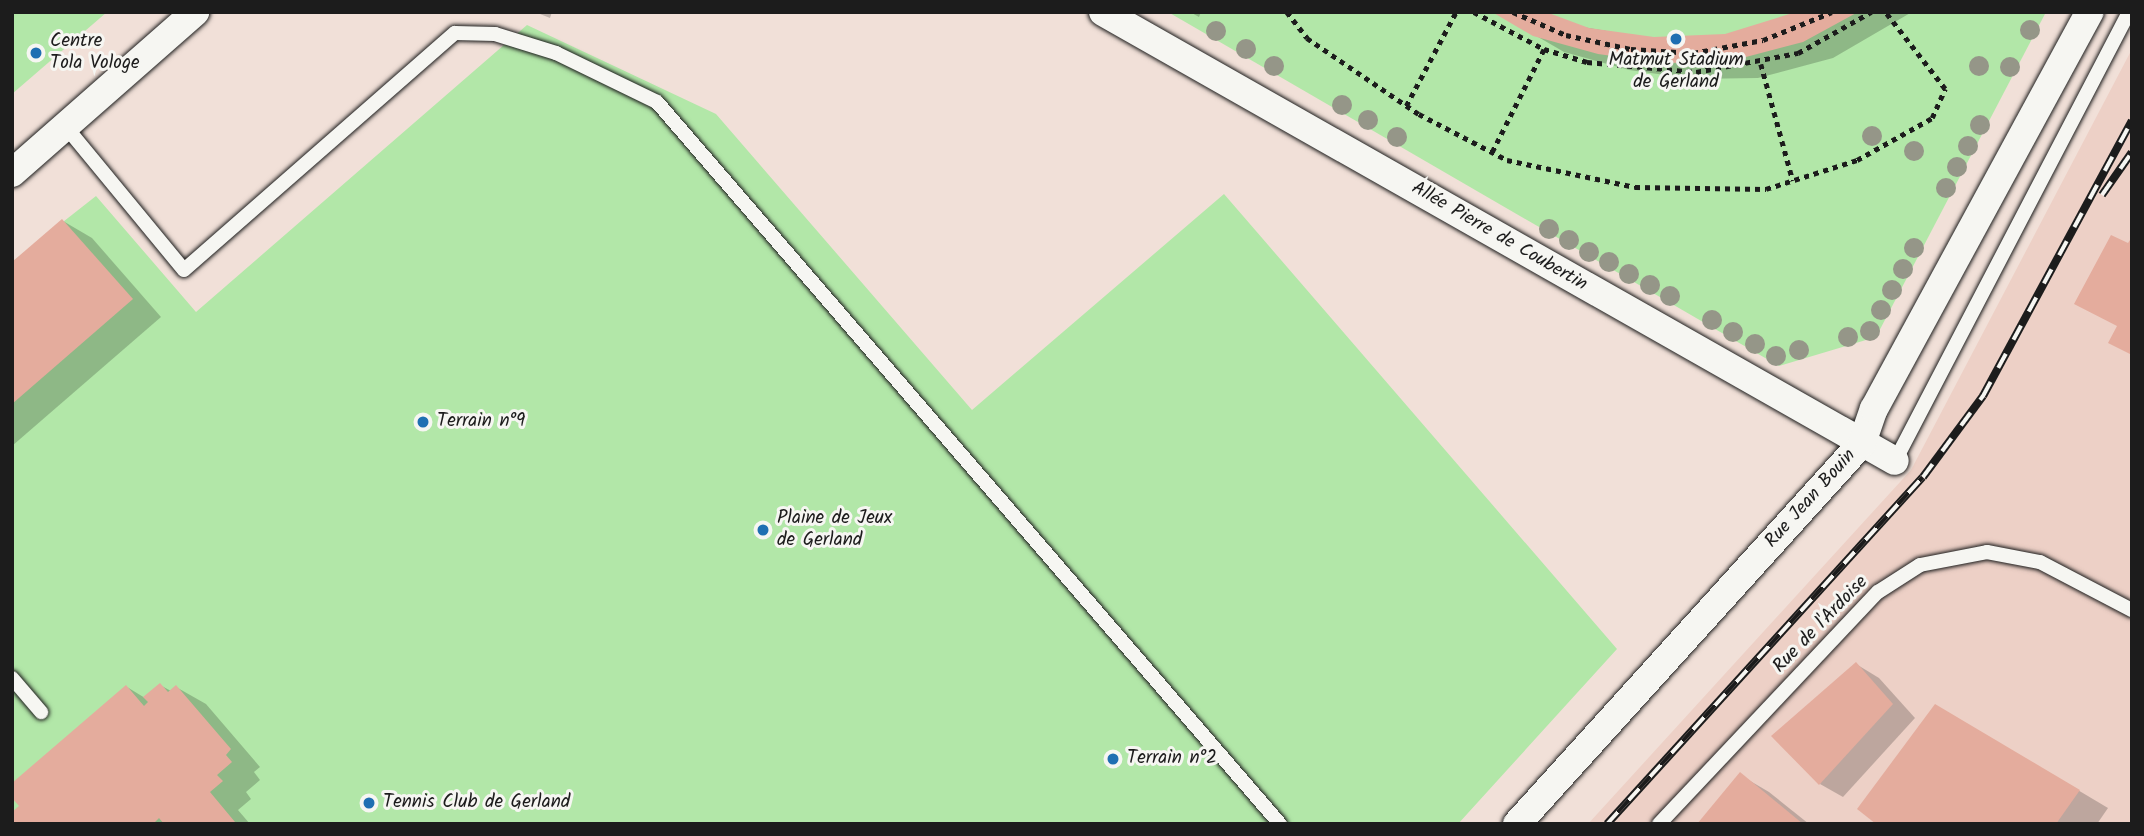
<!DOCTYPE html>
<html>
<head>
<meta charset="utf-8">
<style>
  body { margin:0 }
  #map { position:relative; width:2144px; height:836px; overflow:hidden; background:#f1e0d8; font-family:Kalam,sans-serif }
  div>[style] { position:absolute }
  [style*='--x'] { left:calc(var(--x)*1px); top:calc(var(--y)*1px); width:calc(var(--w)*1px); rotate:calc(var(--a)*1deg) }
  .built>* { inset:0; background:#edd0c6 }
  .green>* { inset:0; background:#b2e7a8 }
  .shadow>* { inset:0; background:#0003 }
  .building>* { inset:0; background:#e4ac9d }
  .path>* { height:4.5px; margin-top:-2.25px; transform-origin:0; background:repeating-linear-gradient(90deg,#1c1c1c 0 5px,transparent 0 10px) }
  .roads { filter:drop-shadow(0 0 2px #1c1c1c) drop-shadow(0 0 2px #1c1c1c) }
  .lane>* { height:14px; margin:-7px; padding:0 7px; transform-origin:7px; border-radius:7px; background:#f6f6f2 }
  .street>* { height:28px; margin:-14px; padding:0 14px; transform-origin:14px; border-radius:14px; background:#f6f6f2 }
  .rail>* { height:8px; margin-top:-4px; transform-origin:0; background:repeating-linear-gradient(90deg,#f6f6f2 0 16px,#1c1c1c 0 32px); box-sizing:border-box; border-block:2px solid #1c1c1c }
  .trees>* { width:20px; height:20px; margin:-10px; border-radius:50%; background:#959688 }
  .dots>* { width:19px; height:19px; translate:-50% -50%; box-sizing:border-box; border:4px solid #f6f6f2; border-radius:50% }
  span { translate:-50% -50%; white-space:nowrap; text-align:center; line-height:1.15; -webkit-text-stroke:6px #f6f6f2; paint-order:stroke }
  .poi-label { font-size:19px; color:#1c1c1c }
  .left { translate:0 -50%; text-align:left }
  .street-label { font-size:19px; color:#1c1c1c }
  .frame { position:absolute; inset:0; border:14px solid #1c1c1c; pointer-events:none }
</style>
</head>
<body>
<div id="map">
  <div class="built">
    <div style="clip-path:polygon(2132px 49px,2132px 824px,1588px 824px,1911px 470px)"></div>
  </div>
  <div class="green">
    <div style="clip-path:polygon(12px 12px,107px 12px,12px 94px)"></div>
    <div style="clip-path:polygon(1168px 12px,2046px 12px,1876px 337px,1779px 366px)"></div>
    <div style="clip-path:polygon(527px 25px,716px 114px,972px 410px,1224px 194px,1617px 649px,1458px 824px,12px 824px,12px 262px,96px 196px,196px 312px)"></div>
  </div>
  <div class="shadow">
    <div style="clip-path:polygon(535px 12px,552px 12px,550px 18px)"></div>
    <div style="clip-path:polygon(1190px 12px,1201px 12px,1199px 17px)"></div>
    <div style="clip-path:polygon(1495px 12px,1654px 39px,1725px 36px,1800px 12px,1912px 12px,1833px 58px,1758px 78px,1694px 79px,1629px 70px,1564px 52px)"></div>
    <div style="clip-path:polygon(63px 221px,92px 238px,161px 317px,12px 446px,12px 264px)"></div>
    <div style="clip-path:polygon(1856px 664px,1879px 678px,1915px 718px,1843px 797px,1820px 784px)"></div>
    <div style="clip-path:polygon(160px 685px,171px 691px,176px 687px,206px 704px,260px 767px,254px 772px,260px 780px,246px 792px,251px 799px,238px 810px,250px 824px,12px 824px,127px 687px,145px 698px)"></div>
    <div style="clip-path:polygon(1965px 723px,2108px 808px,2097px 824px,1879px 824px)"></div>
    <div style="clip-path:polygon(1740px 775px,1769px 792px,1809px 824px,1699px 824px)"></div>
  </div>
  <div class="building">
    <div style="clip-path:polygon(1492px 12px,1546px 12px,1589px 28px,1654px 37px,1725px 34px,1796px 12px,1858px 12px,1803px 42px,1727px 62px,1663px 63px,1598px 54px,1533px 36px)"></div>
    <div style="clip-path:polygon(62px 219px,133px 299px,12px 404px,12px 262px)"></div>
    <div style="clip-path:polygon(2111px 235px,2128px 243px,2132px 237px,2132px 355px,2108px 343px,2117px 326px,2074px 304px)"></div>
    <div style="clip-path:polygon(1856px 662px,1893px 704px,1819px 785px,1771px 736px)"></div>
    <div style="clip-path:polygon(160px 683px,168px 692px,176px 685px,231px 749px,226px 755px,232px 762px,217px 775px,223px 781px,210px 792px,235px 822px,164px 824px,159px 818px,153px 824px,12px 824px,12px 812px,19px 806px,12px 798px,12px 783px,126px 685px,144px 706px,148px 702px,143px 697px)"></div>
    <div style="clip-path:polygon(1935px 704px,2080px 790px,2056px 824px,1876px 824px,1857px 809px)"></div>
    <div style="clip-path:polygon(1740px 772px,1803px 824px,1697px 824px)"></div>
  </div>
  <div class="path">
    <div style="--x:1287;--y:12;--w:33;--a:52"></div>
    <div style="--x:1307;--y:38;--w:135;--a:34.2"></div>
    <div style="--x:1419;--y:114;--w:99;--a:27.6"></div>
    <div style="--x:1507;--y:160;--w:131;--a:11.9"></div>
    <div style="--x:1635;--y:187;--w:131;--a:0.9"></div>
    <div style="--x:1766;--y:189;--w:96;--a:-17.7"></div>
    <div style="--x:1857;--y:160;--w:86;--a:-29.2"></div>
    <div style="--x:1932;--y:118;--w:32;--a:-66"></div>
    <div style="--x:1945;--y:89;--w:98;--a:-127.9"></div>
    <div style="--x:1474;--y:12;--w:79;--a:27.9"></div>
    <div style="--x:1544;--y:49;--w:45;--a:16.8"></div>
    <div style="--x:1587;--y:62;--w:109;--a:5.2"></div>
    <div style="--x:1696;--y:72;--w:104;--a:-10.6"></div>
    <div style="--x:1798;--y:53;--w:84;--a:-29.3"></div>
    <div style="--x:1513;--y:12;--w:58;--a:23.5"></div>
    <div style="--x:1566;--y:35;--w:66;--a:12.2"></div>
    <div style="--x:1631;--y:49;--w:62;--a:3.7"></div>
    <div style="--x:1693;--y:53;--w:71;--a:-10.5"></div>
    <div style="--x:1763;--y:40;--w:74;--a:-22.1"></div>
    <div style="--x:1761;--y:64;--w:121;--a:74.7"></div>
    <div style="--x:1628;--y:68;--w:19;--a:-81"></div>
    <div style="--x:1406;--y:106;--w:106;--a:-62"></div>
    <div style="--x:1492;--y:152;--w:115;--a:-63.2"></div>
  </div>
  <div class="roads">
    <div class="lane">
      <div style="--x:66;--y:127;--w:185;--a:50.5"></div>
      <div style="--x:184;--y:270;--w:360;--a:-41.2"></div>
      <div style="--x:455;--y:33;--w:40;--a:1.4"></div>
      <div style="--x:495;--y:34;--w:64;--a:17.3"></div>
      <div style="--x:556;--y:53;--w:112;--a:25.9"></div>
      <div style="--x:657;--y:102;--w:954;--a:49.21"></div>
      <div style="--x:1895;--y:461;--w:506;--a:-62.47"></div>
      <div style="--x:12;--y:678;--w:45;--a:49.5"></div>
      <div style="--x:1659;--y:824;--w:319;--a:-46.7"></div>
      <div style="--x:1878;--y:592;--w:50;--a:-32.7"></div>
      <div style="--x:1920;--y:565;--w:68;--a:-11"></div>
      <div style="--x:1987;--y:552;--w:54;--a:10.7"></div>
      <div style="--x:2040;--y:562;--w:104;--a:27.6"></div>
    </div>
    <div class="street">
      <div style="--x:1103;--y:12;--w:910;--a:29.55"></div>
      <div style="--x:12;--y:173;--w:244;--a:-41.3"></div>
      <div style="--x:1517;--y:824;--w:514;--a:-47.84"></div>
      <div style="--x:1862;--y:443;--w:36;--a:-71"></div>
      <div style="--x:1874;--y:409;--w:452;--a:-61.5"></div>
    </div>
  </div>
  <div class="rail">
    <div style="--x:2102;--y:195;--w:52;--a:-55.1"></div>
    <div style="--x:1607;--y:824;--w:469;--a:-47.7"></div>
    <div style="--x:1923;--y:477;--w:101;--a:-53.5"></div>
    <div style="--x:1983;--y:396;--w:313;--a:-61.6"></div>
  </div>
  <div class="trees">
    <div style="left:2030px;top:30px"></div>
    <div style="left:1216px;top:31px"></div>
    <div style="left:1246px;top:49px"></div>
    <div style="left:1274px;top:66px"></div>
    <div style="left:1979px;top:66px"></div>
    <div style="left:2010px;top:67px"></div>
    <div style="left:1342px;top:105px"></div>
    <div style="left:1368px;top:120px"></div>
    <div style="left:1980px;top:125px"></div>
    <div style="left:1872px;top:136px"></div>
    <div style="left:1397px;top:137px"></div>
    <div style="left:1968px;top:146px"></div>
    <div style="left:1914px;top:151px"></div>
    <div style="left:1957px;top:167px"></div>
    <div style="left:1946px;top:188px"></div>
    <div style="left:1549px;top:229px"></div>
    <div style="left:1569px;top:240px"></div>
    <div style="left:1914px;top:248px"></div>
    <div style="left:1589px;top:252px"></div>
    <div style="left:1609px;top:262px"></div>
    <div style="left:1903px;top:269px"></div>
    <div style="left:1629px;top:274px"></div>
    <div style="left:1650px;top:285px"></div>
    <div style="left:1892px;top:290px"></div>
    <div style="left:1670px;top:296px"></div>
    <div style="left:1881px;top:310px"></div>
    <div style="left:1712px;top:320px"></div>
    <div style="left:1870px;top:331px"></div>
    <div style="left:1733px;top:332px"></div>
    <div style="left:1848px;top:337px"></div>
    <div style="left:1755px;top:344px"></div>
    <div style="left:1799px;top:350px"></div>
    <div style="left:1776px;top:356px"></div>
  </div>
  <div class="dots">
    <div style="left:1676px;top:39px;background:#1f6fb2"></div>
    <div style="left:36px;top:53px;background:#1f6fb2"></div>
    <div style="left:423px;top:422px;background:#1f6fb2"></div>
    <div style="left:763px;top:530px;background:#1f6fb2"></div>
    <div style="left:1113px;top:759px;background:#1f6fb2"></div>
    <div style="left:369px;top:803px;background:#1f6fb2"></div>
  </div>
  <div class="poi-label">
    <span class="left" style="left:50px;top:53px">Centre<br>Tola Vologe</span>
    <span style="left:1676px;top:72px">Matmut Stadium<br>de Gerland</span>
    <span class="left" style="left:437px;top:422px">Terrain n°9</span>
    <span class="left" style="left:777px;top:530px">Plaine de Jeux<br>de Gerland</span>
    <span class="left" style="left:1127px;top:759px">Terrain n°2</span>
    <span class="left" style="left:383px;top:803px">Tennis Club de Gerland</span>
  </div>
  <div class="street-label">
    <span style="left:1499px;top:237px;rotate:30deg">Allée Pierre de Coubertin</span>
    <span style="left:1811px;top:499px;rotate:-48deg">Rue Jean Bouin</span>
    <span style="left:1821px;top:625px;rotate:-46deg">Rue de l'Ardoise</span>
  </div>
  <div class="frame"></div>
</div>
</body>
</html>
